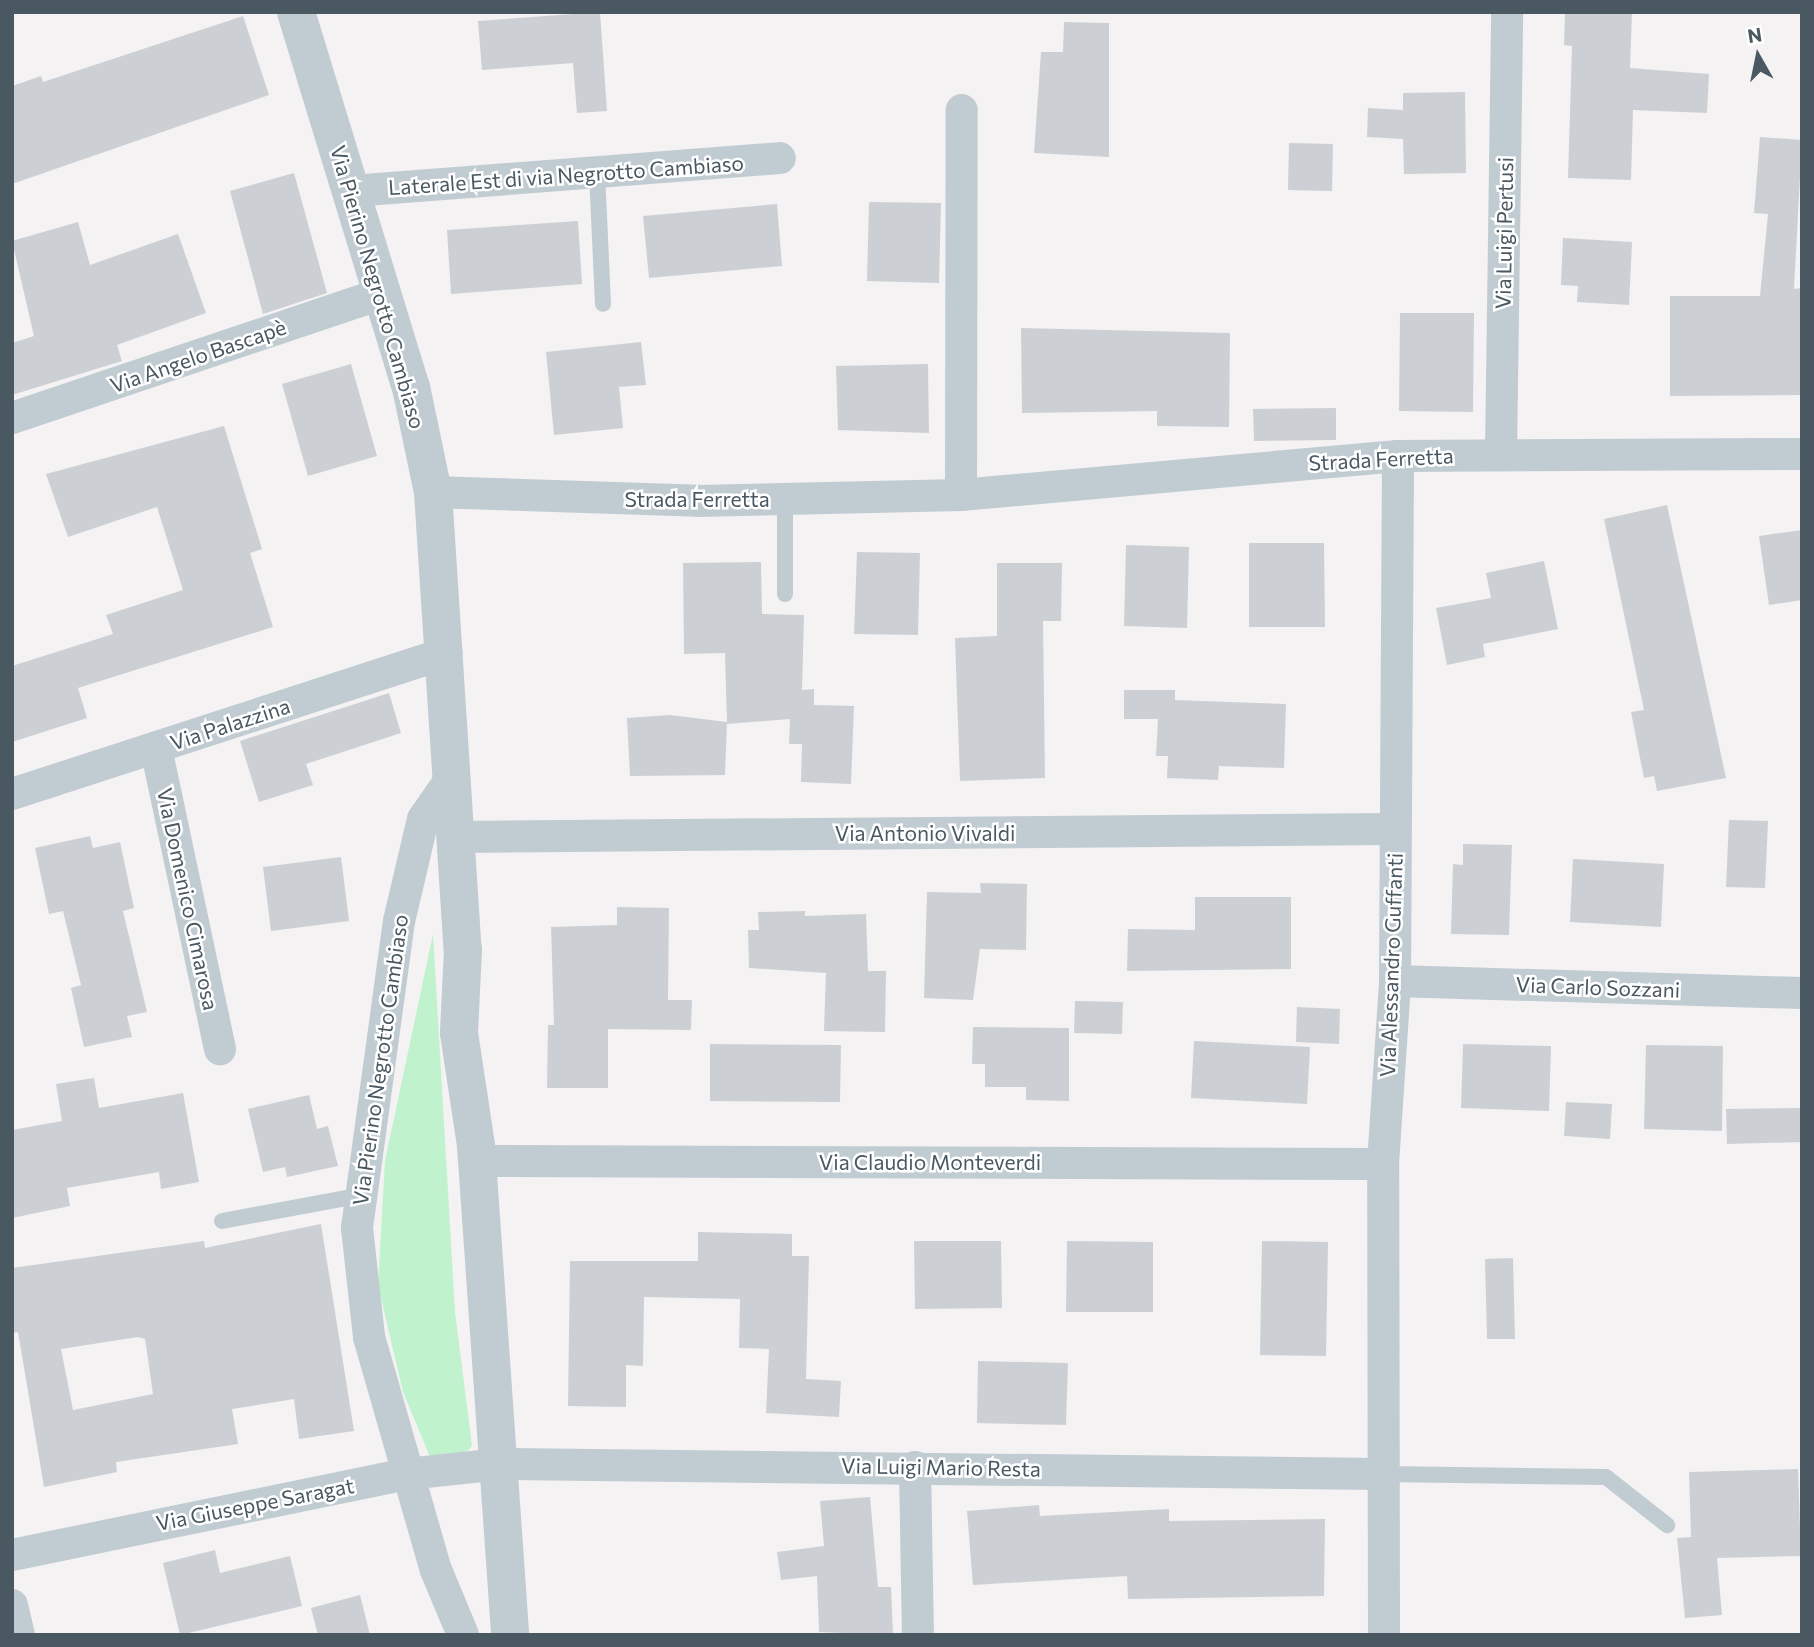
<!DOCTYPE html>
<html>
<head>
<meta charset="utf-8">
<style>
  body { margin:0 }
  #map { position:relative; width:1814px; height:1647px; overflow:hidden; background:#f4f2f2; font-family:Commissioner,sans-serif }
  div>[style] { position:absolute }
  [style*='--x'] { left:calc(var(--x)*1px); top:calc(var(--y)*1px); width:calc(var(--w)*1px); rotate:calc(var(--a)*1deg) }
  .green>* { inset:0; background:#c1f2ce }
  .building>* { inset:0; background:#ccd0d5 }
  .service>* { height:16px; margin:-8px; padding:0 8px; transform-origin:8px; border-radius:8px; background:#c0cbd2 }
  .minor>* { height:32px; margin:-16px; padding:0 16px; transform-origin:16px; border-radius:16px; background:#c0cbd2 }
  .tertiary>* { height:38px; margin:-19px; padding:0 19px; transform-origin:19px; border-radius:19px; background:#c0cbd2 }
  span { translate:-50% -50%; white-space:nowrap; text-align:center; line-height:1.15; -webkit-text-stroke:5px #fff; paint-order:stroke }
  .street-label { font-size:21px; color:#495861 }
  .frame { position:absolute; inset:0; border:14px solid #495861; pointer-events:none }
  .north { position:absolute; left:1723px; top:21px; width:70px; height:70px; -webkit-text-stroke:5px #fff; paint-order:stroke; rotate:351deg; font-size:19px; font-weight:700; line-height:28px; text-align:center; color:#495861 }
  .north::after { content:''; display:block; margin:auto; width:24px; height:32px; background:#495861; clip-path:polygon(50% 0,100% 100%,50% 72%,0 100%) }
</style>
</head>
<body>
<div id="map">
  <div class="green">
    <div style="clip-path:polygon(433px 934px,455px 1312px,472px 1446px,464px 1455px,430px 1457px,403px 1392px,378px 1285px,385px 1161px)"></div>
  </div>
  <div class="building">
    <div style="clip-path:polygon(600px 12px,607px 111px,577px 113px,573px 63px,482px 70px,478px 21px)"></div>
    <div style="clip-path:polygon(1565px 12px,1632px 12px,1630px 68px,1709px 74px,1707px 113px,1633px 110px,1631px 180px,1568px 178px,1572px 46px,1564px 45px)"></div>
    <div style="clip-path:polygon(243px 16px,269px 95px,12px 184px,12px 86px,41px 76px,43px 82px)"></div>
    <div style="clip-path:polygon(1064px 22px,1109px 23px,1109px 157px,1034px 153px,1041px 52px,1063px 52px)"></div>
    <div style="clip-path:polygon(1465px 92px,1466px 173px,1404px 174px,1403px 139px,1367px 137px,1368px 108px,1403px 110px,1403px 93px)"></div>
    <div style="clip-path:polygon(1760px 137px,1802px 140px,1794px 289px,1802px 288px,1802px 395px,1670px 396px,1670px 296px,1760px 296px,1768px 214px,1754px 213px)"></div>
    <div style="clip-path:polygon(1289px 143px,1333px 144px,1332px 191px,1288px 190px)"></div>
    <div style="clip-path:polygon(294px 173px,327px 293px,263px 314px,230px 191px)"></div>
    <div style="clip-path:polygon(869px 202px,941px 203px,939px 283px,867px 281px)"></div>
    <div style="clip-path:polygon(777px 204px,782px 266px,649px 278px,643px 216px)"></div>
    <div style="clip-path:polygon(578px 221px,582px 284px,451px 294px,447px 230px)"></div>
    <div style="clip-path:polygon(78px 222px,90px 265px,178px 234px,206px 313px,117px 345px,122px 361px,12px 395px,12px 343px,34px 336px,12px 241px)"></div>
    <div style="clip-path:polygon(1563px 238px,1632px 242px,1629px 305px,1577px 302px,1578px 286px,1561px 285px)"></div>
    <div style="clip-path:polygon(1400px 313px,1474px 313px,1473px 412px,1399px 411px)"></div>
    <div style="clip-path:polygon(1021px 328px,1230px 333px,1229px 427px,1157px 426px,1157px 411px,1022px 413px)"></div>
    <div style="clip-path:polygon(641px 342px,646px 385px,619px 387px,623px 428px,554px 435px,546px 352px)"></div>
    <div style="clip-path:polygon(351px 364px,377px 456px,308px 476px,282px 384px)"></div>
    <div style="clip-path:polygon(928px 364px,929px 433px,838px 430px,836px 366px)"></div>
    <div style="clip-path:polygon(1336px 408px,1336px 440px,1254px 441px,1253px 409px)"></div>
    <div style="clip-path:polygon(224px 426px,262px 549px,250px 553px,273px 627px,78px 688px,87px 718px,12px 742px,12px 666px,113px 634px,106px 615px,183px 590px,157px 507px,68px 537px,46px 474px)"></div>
    <div style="clip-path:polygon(1667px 505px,1726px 778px,1657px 791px,1654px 776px,1644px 778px,1631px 712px,1644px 710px,1604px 519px)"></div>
    <div style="clip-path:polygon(1802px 530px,1802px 600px,1769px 605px,1759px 536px)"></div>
    <div style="clip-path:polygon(1249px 543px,1324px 543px,1325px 627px,1249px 627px)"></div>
    <div style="clip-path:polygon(1126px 545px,1189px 547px,1187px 628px,1124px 626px)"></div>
    <div style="clip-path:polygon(857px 552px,920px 553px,918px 635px,854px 634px)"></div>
    <div style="clip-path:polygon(1544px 561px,1558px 629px,1483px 644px,1485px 657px,1447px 665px,1436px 608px,1491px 598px,1486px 573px)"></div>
    <div style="clip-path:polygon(761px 562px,762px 614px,804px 615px,802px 690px,814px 689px,814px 705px,854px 706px,851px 784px,801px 782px,802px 744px,789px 744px,790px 719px,727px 724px,725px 653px,684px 654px,683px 563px)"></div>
    <div style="clip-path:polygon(997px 563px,1062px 563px,1061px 621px,1043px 621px,1045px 778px,960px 781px,955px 638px,997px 636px)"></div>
    <div style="clip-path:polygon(1124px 690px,1175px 690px,1175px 700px,1286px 704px,1284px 768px,1219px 766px,1218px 780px,1167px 778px,1168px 756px,1156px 756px,1158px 719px,1124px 719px)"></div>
    <div style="clip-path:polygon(389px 693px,401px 733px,306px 764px,313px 785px,259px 802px,240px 741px)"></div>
    <div style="clip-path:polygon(670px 715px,727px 722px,725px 775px,630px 776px,627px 718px)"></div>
    <div style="clip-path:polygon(1729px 820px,1768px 821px,1765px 888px,1726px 887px)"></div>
    <div style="clip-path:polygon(90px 836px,93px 848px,120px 842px,134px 908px,123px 911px,147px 1012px,127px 1016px,132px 1037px,84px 1047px,71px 988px,81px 985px,63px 911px,49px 914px,35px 848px)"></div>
    <div style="clip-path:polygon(1463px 844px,1512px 845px,1509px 935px,1451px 934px,1453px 864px,1463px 865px)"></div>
    <div style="clip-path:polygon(341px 857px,349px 921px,271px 931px,263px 867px)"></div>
    <div style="clip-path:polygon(1573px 859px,1664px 864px,1661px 927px,1570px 922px)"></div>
    <div style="clip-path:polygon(980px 883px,1027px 884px,1026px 950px,980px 949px,973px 1000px,924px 998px,927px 892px,981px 893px)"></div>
    <div style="clip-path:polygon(1195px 897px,1291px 897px,1291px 969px,1127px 971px,1128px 929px,1195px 930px)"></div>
    <div style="clip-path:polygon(617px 907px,669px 908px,668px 1000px,692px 1000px,691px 1030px,608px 1029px,608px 1088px,547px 1088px,548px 1025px,554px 1025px,551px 927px,617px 925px)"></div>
    <div style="clip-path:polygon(805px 911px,805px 916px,866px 914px,868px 971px,886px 971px,885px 1032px,824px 1031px,826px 973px,749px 968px,748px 930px,759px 930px,758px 912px)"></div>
    <div style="clip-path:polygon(1075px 1001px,1123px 1002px,1122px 1034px,1074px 1033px)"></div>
    <div style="clip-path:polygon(1297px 1007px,1340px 1009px,1339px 1044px,1296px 1042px)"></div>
    <div style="clip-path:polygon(973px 1027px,1069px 1028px,1069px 1101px,1026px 1100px,1026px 1087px,985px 1087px,985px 1064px,972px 1064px)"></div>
    <div style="clip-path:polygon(1194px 1041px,1310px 1047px,1307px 1104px,1191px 1098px)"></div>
    <div style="clip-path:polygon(710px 1044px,841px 1045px,840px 1102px,710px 1101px)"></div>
    <div style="clip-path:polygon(1463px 1044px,1551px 1046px,1549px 1111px,1461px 1108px)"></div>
    <div style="clip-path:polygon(1646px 1045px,1723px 1046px,1722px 1131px,1644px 1129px)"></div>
    <div style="clip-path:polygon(94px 1078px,99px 1108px,183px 1093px,199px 1182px,161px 1189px,159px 1172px,67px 1188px,70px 1206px,12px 1218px,12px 1130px,62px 1121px,56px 1084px)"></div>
    <div style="clip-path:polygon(309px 1095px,317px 1129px,328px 1126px,338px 1166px,287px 1177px,285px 1167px,263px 1172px,248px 1109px)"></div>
    <div style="clip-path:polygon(1566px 1102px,1612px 1104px,1610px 1139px,1564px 1136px)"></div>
    <div style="clip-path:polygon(1802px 1108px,1802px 1142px,1727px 1144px,1726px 1109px)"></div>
    <div style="clip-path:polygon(evenodd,321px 1224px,354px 1431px,299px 1439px,294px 1399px,232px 1409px,238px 1444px,116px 1462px,117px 1472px,44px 1487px,18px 1332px,12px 1333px,12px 1268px,204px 1241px,205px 1248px,321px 1224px,138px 1337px,145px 1339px,153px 1394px,73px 1410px,61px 1349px,138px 1337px)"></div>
    <div style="clip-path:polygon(698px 1232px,792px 1234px,792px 1256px,809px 1256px,806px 1379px,841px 1381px,839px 1417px,766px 1413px,769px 1349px,739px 1348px,740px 1299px,644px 1297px,643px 1366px,626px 1365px,626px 1407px,568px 1406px,570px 1261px,698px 1261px)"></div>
    <div style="clip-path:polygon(914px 1241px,1001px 1241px,1002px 1308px,915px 1309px)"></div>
    <div style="clip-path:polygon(1067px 1241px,1153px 1242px,1153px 1312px,1066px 1312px)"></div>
    <div style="clip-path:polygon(1262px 1241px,1328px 1242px,1326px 1356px,1260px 1355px)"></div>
    <div style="clip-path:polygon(1513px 1258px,1515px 1339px,1487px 1339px,1485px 1259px)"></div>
    <div style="clip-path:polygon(978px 1361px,1068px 1363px,1066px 1425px,977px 1423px)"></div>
    <div style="clip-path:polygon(1798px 1469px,1801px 1556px,1717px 1558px,1722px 1615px,1685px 1618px,1677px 1538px,1691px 1537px,1689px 1472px)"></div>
    <div style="clip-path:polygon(870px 1497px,878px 1587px,891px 1587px,893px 1635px,819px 1632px,817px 1576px,781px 1580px,777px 1552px,824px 1546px,820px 1501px)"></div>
    <div style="clip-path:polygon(1039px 1505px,1040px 1516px,1169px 1509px,1169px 1521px,1325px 1519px,1324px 1596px,1128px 1599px,1127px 1576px,973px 1585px,967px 1511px)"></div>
    <div style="clip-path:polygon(215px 1550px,220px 1573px,290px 1556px,302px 1606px,180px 1635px,163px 1563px)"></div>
    <div style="clip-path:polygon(360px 1595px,370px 1635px,318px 1635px,311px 1608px)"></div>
  </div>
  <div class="service">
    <div style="--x:597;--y:172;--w:132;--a:87.4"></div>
    <div style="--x:785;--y:499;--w:95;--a:90"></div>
    <div style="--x:222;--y:1221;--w:137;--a:-10.5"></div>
    <div style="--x:1383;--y:1474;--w:223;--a:0.8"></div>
    <div style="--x:1606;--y:1477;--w:78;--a:38.2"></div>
  </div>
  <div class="minor">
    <div style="--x:352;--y:191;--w:429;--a:-4.4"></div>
    <div style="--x:12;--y:418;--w:392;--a:-18.6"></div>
    <div style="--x:1501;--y:454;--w:442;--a:-89.2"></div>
    <div style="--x:433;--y:492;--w:266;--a:1.9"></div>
    <div style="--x:699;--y:501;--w:262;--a:-1.3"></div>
    <div style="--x:961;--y:495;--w:439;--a:-5.1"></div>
    <div style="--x:1398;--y:456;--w:404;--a:-0.3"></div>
    <div style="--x:961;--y:495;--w:385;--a:-89.9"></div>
    <div style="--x:156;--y:748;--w:308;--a:78"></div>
    <div style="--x:453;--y:776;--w:52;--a:124.9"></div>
    <div style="--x:423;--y:819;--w:105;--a:103.2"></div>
    <div style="--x:399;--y:921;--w:310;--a:97.8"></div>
    <div style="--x:357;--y:1228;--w:110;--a:83.7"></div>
    <div style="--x:369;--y:1337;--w:242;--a:74"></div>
    <div style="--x:436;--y:1570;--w:70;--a:67.4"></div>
    <div style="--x:12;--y:794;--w:457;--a:-18"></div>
    <div style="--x:456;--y:837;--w:938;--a:-0.49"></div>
    <div style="--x:1395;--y:981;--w:407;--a:1.7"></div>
    <div style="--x:477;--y:1161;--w:906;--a:0.19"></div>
    <div style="--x:915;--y:1467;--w:168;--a:89"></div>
    <div style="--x:12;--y:1555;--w:403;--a:-11.6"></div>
    <div style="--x:407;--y:1474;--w:94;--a:-6.1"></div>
    <div style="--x:500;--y:1464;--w:883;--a:0.65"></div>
    <div style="--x:12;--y:1605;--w:31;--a:77"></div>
    <div style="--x:1384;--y:1635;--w:471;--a:-90.1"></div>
    <div style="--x:1383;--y:1164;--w:183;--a:-86.2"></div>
    <div style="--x:1395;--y:981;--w:525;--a:-89.67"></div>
  </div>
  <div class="tertiary">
    <div style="--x:296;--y:12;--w:392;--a:73"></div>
    <div style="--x:411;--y:387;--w:107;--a:78.2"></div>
    <div style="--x:433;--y:492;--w:459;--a:86.3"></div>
    <div style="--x:463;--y:950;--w:83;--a:92.8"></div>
    <div style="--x:459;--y:1033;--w:114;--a:81.4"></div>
    <div style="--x:476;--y:1146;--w:490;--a:86"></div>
  </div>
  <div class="street-label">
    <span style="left:566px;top:175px;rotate:-4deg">Laterale Est di via Negrotto Cambiaso</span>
    <span style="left:1504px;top:233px;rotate:-89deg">Via Luigi Pertusi</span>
    <span style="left:378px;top:287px;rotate:74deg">Via Pierino Negrotto Cambiaso</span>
    <span style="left:198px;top:356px;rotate:-19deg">Via Angelo Bascapè</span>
    <span style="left:1381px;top:459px;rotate:-3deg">Strada Ferretta</span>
    <span style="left:697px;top:499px">Strada Ferretta</span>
    <span style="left:230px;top:724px;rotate:-18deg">Via Palazzina</span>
    <span style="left:925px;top:833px">Via Antonio Vivaldi</span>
    <span style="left:188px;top:899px;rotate:78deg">Via Domenico Cimarosa</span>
    <span style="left:1391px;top:965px;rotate:-88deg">Via Alessandro Guffanti</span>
    <span style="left:1598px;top:987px;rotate:2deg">Via Carlo Sozzani</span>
    <span style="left:380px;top:1060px;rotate:-82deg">Via Pierino Negrotto Cambiaso</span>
    <span style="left:930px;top:1162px">Via Claudio Monteverdi</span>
    <span style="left:941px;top:1467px;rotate:1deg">Via Luigi Mario Resta</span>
    <span style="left:255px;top:1504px;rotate:-11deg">Via Giuseppe Saragat</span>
  </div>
  <div class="frame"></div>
  <div class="north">N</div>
</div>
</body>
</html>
